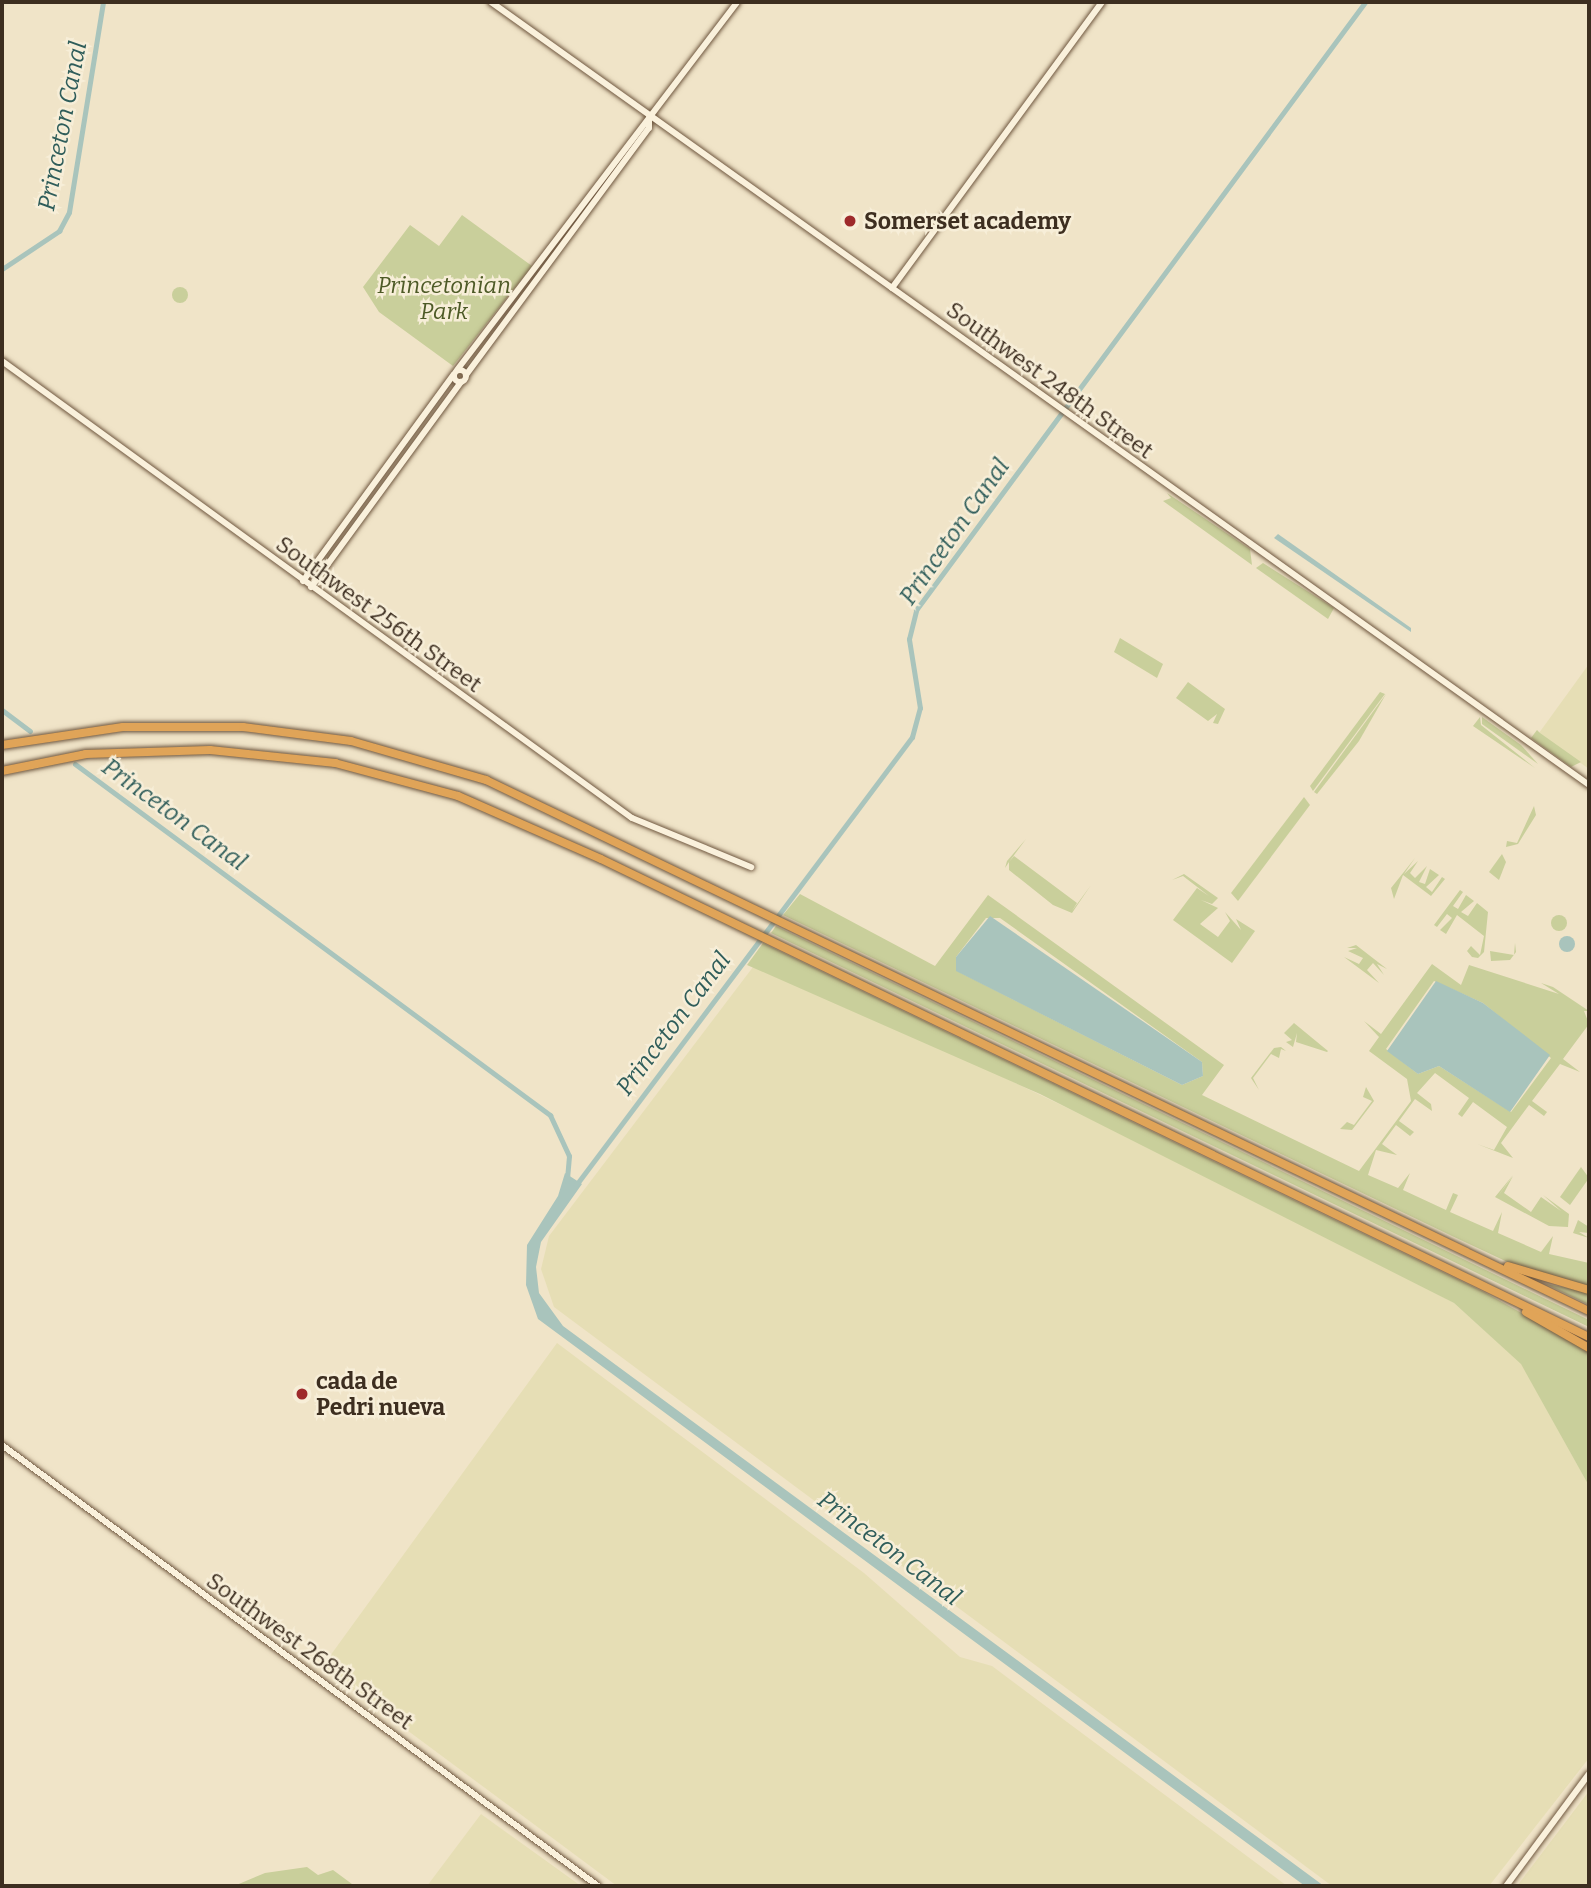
<!DOCTYPE html>
<html>
<head>
<meta charset="utf-8">
<style>
  body { margin:0 }
  #map { position:relative; width:1591px; height:1888px; overflow:hidden; background:#f0e4c8; font-family:Bitter,serif }
  div>[style] { position:absolute }
  [style*='--x'] { left:calc(var(--x)*1px); top:calc(var(--y)*1px); width:calc(var(--w)*1px); rotate:calc(var(--a)*1deg) }
  .farmland>* { inset:0; background:#e6deb5 }
  .green>* { inset:0; background:#c9cf9b }
  .round { border-radius:50% }
  .water>* { inset:0; background:#a9c4bc }
  .canal>* { height:5px; margin:-2.5px; padding:0 2.5px; transform-origin:2.5px; border-radius:2.5px; background:#a9c4bc }
  .roads { filter:drop-shadow(0 0 2px #6f573f) drop-shadow(0 0 2px #6f573f) }
  .secondary>* { height:6px; margin:-3px; padding:0 3px; transform-origin:3px; border-radius:3px; background:#faf1dc }
  .secondary>.ring { margin:-3px; padding:0; box-sizing:content-box; background:none; border:6px solid #faf1dc; border-radius:50% }
  .highway>* { height:8px; margin:-4px; padding:0 4px; transform-origin:4px; border-radius:4px; background:#e0a458 }
  .dots>* { width:19px; height:19px; translate:-50% -50%; box-sizing:border-box; border:4px solid #f7eed8; border-radius:50% }
  span { translate:-50% -50%; white-space:nowrap; text-align:center; line-height:1.15; -webkit-text-stroke:5px #f7eed8; paint-order:stroke }
  .poi-label { font-size:23px; color:#3d2e20; font-weight:700 }
  .left { translate:0 -50%; text-align:left }
  .park-label { font-size:23px; color:#4d5a26; font-style:italic }
  .street-label { font-size:23px; color:#3d2e20 }
  .water-label { font-size:24px; color:#2f5d5a; font-style:italic }
  .frame { position:absolute; inset:0; border:4px solid #3d2e20; pointer-events:none }
</style>
</head>
<body>
<div id="map">
  <div class="farmland">
    <div style="clip-path:polygon(1589px 664px,1589px 769px,1539px 733px)"></div>
    <div style="clip-path:polygon(753px 967px,959px 1056px,1288px 1214px,1454px 1303px,1521px 1363px,1589px 1486px,1589px 1758px,1489px 1886px,1332px 1886px,554px 1307px,541px 1269px,549px 1236px)"></div>
    <div style="clip-path:polygon(557px 1343px,864px 1573px,960px 1657px,992px 1666px,1287px 1886px,617px 1886px,322px 1667px)"></div>
    <div style="clip-path:polygon(1589px 1791px,1589px 1886px,1517px 1886px)"></div>
    <div style="clip-path:polygon(481px 1814px,581px 1886px,427px 1886px)"></div>
  </div>
  <div class="green">
    <div style="clip-path:polygon(462px 215px,532px 266px,453px 366px,379px 312px,363px 287px,410px 225px,439px 246px)"></div>
    <div class="round" style="left:172px;top:287px;width:16px;height:16px"></div>
    <div style="clip-path:polygon(1167px 493px,1250px 549px,1252px 565px,1163px 501px,1171px 498px)"></div>
    <div style="clip-path:polygon(1263px 563px,1334px 608px,1328px 619px,1256px 568px)"></div>
    <div style="clip-path:polygon(1120px 638px,1163px 664px,1157px 678px,1114px 652px)"></div>
    <div style="clip-path:polygon(1188px 682px,1225px 709px,1218px 724px,1213px 723px,1217px 714px,1208px 721px,1176px 698px)"></div>
    <div style="clip-path:polygon(1380px 692px,1385px 694px,1313px 791px,1310px 786px)"></div>
    <div style="clip-path:polygon(1386px 694px,1359px 741px,1317px 794px,1314px 792px)"></div>
    <div style="clip-path:polygon(1480px 717px,1481px 725px,1535px 768px,1473px 726px)"></div>
    <div style="clip-path:polygon(1482px 717px,1521px 745px,1538px 764px,1482px 724px)"></div>
    <div style="clip-path:polygon(1537px 730px,1540px 733px,1581px 762px,1571px 767px,1535px 741px,1531px 738px)"></div>
    <div style="clip-path:polygon(1304px 797px,1310px 805px,1238px 901px,1231px 893px)"></div>
    <div style="clip-path:polygon(1534px 806px,1536px 815px,1518px 844px,1506px 847px,1507px 841px,1517px 843px)"></div>
    <div style="clip-path:polygon(1026px 839px,1009px 862px,1014px 856px,1077px 903px,1072px 911px,1091px 885px,1072px 913px,1053px 905px,1009px 870px,1009px 862px,1005px 868px,1007px 861px)"></div>
    <div style="clip-path:polygon(1502px 854px,1506px 862px,1499px 880px,1489px 872px)"></div>
    <div style="clip-path:polygon(1415px 858px,1404px 874px,1418px 861px,1410px 873px,1415px 878px,1427px 866px,1419px 882px,1425px 884px,1430px 869px,1439px 875px,1426px 887px,1432px 892px,1442px 877px,1445px 879px,1431px 896px,1403px 875px,1394px 899px,1391px 888px)"></div>
    <div style="clip-path:polygon(1184px 874px,1218px 898px,1212px 904px,1201px 900px,1218px 908px,1200px 924px,1218px 937px,1230px 921px,1225px 912px,1241px 930px,1236px 919px,1255px 931px,1232px 963px,1173px 920px,1197px 888px,1209px 896px,1183px 876px,1172px 880px)"></div>
    <div style="clip-path:polygon(1460px 890px,1463px 892px,1453px 906px,1458px 909px,1466px 895px,1474px 901px,1461px 912px,1468px 916px,1477px 903px,1488px 912px,1484px 952px,1478px 958px,1472px 957px,1467px 951px,1471px 946px,1480px 955px,1484px 936px,1457px 915px,1446px 934px,1440px 930px,1452px 918px,1447px 914px,1437px 927px,1434px 925px)"></div>
    <div style="clip-path:polygon(evenodd,800px 894px,935px 966px,988px 895px,1224px 1065px,1202px 1095px,1359px 1171px,1411px 1101px,1407px 1079px,1369px 1051px,1379px 1037px,1364px 1021px,1381px 1034px,1432px 964px,1461px 985px,1469px 965px,1559px 994px,1541px 983px,1553px 987px,1589px 1011px,1584px 1011px,1589px 1024px,1563px 1059px,1580px 1072px,1560px 1064px,1532px 1101px,1547px 1112px,1544px 1116px,1529px 1105px,1501px 1143px,1513px 1158px,1477px 1144px,1494px 1150px,1507px 1127px,1473px 1102px,1462px 1117px,1458px 1114px,1469px 1098px,1435px 1073px,1417px 1093px,1431px 1104px,1432px 1111px,1415px 1099px,1399px 1121px,1414px 1132px,1410px 1136px,1396px 1125px,1382px 1144px,1397px 1155px,1376px 1150px,1368px 1175px,1398px 1188px,1410px 1173px,1403px 1190px,1446px 1210px,1453px 1193px,1458px 1195px,1450px 1212px,1493px 1231px,1502px 1212px,1498px 1233px,1541px 1252px,1553px 1236px,1549px 1254px,1589px 1263px,1589px 1287px,1516px 1266px,1452px 1236px,783px 915px,800px 894px,986px 918px,1000px 918px,1202px 1062px,1203px 1076px,1182px 1085px,961px 973px,956px 957px,986px 918px,800px 894px,1434px 981px,1483px 1003px,1551px 1058px,1511px 1112px,1439px 1066px,1418px 1074px,1386px 1049px,1434px 981px)"></div>
    <div class="round" style="left:1551px;top:915px;width:16px;height:16px"></div>
    <div style="clip-path:polygon(776px 926px,1589px 1320px,1589px 1327px,771px 933px)"></div>
    <div style="clip-path:polygon(763px 943px,1484px 1292px,1589px 1351px,1589px 1486px,1521px 1364px,1454px 1303px,1040px 1094px,747px 965px)"></div>
    <div style="clip-path:polygon(1515px 943px,1516px 952px,1510px 960px,1491px 961px,1490px 951px,1514px 955px)"></div>
    <div style="clip-path:polygon(1356px 945px,1387px 969px,1377px 964px,1384px 975px,1373px 963px,1367px 970px,1379px 983px,1344px 957px,1359px 964px,1363px 958px,1348px 951px,1357px 948px,1347px 948px)"></div>
    <div style="clip-path:polygon(1294px 1023px,1328px 1051px,1327px 1052px,1296px 1042px,1297px 1033px,1293px 1047px,1286px 1042px,1292px 1040px,1284px 1033px)"></div>
    <div style="clip-path:polygon(1274px 1048px,1281px 1047px,1286px 1051px,1281px 1049px,1279px 1058px,1271px 1054px,1253px 1078px,1259px 1090px,1251px 1078px)"></div>
    <div style="clip-path:polygon(1366px 1087px,1374px 1101px,1352px 1130px,1340px 1129px,1347px 1122px,1354px 1125px,1372px 1101px,1363px 1097px)"></div>
    <div style="clip-path:polygon(1581px 1167px,1589px 1178px,1570px 1205px,1560px 1197px)"></div>
    <div style="clip-path:polygon(1513px 1175px,1498px 1196px,1513px 1176px,1504px 1193px,1531px 1212px,1541px 1197px,1561px 1211px,1543px 1195px,1569px 1214px,1568px 1227px,1549px 1226px,1495px 1197px)"></div>
    <div style="clip-path:polygon(1578px 1220px,1589px 1227px,1589px 1233px,1579px 1232px,1589px 1238px,1573px 1233px)"></div>
    <div style="clip-path:polygon(1546px 1284px,1589px 1292px,1589px 1305px,1556px 1289px)"></div>
    <div style="clip-path:polygon(307px 1867px,318px 1875px,333px 1870px,352px 1884px,234px 1886px,265px 1873px)"></div>
  </div>
  <div class="water">
    <div style="clip-path:polygon(1278px 534px,1411px 628px,1411px 632px,1274px 538px)"></div>
    <div style="clip-path:polygon(990px 916px,1202px 1062px,1203px 1076px,1182px 1085px,956px 971px,956px 957px)"></div>
    <div class="round" style="left:1559px;top:936px;width:16px;height:16px"></div>
    <div style="clip-path:polygon(1436px 981px,1483px 1003px,1550px 1055px,1510px 1112px,1439px 1066px,1418px 1074px,1387px 1051px)"></div>
    <div style="clip-path:polygon(565px 1173px,582px 1184px,541px 1242px,536px 1267px,539px 1293px,563px 1326px,1324px 1886px,1305px 1886px,538px 1319px,526px 1285px,527px 1245px,558px 1196px)"></div>
  </div>
  <div class="canal">
    <div style="--x:2;--y:269;--w:69;--a:-33.7"></div>
    <div style="--x:59;--y:231;--w:21;--a:-62"></div>
    <div style="--x:69;--y:212;--w:213;--a:-80.8"></div>
    <div style="--x:2;--y:710;--w:35;--a:37"></div>
    <div style="--x:75;--y:764;--w:591;--a:36.46"></div>
    <div style="--x:550;--y:1115;--w:45;--a:65.1"></div>
    <div style="--x:569;--y:1156;--w:25;--a:95"></div>
    <div style="--x:576;--y:1185;--w:560;--a:-53.13"></div>
    <div style="--x:912;--y:737;--w:30;--a:-75"></div>
    <div style="--x:920;--y:708;--w:70;--a:-99.1"></div>
    <div style="--x:909;--y:639;--w:30;--a:-76"></div>
    <div style="--x:916;--y:610;--w:756;--a:-53.55"></div>
  </div>
  <div class="roads">
    <div class="secondary">
      <div style="--x:491;--y:2;--w:1349;--a:35.49"></div>
      <div style="--x:892;--y:288;--w:355;--a:-53.7"></div>
      <div style="--x:2;--y:361;--w:778;--a:35.96"></div>
      <div style="--x:632;--y:818;--w:129;--a:22.4"></div>
      <div class="ring" style="left:454px;top:370px;width:6px;height:6px"></div>
      <div style="--x:457;--y:370;--w:462;--a:-52.7"></div>
      <div style="--x:466;--y:375;--w:307;--a:-53.5"></div>
      <div style="--x:649;--y:128;--w:10;--a:-90"></div>
      <div style="--x:303;--y:581;--w:255;--a:-53.9"></div>
      <div style="--x:311;--y:587;--w:254;--a:-53.8"></div>
      <div style="--x:2;--y:1445;--w:741;--a:36.5"></div>
      <div style="--x:1506;--y:1886;--w:139;--a:-53.5"></div>
    </div>
    <div class="highway">
      <div style="--x:2;--y:745;--w:122;--a:-8.5"></div>
      <div style="--x:123;--y:727;--w:120;--a:0"></div>
      <div style="--x:243;--y:727;--w:109;--a:7.4"></div>
      <div style="--x:351;--y:741;--w:141;--a:16.1"></div>
      <div style="--x:486;--y:780;--w:1224;--a:25.71"></div>
      <div style="--x:2;--y:771;--w:86;--a:-11.4"></div>
      <div style="--x:86;--y:754;--w:124;--a:-1.8"></div>
      <div style="--x:210;--y:750;--w:126;--a:5.9"></div>
      <div style="--x:335;--y:763;--w:127;--a:15"></div>
      <div style="--x:458;--y:796;--w:156;--a:23.8"></div>
      <div style="--x:601;--y:859;--w:1098;--a:25.82"></div>
      <div style="--x:1508;--y:1266;--w:84;--a:16.5"></div>
      <div style="--x:1526;--y:1312;--w:73;--a:29.7"></div>
    </div>
  </div>
  <div class="dots">
    <div style="left:850px;top:221px;background:#9e2a2b"></div>
    <div style="left:302px;top:1394px;background:#9e2a2b"></div>
  </div>
  <div class="poi-label">
    <span class="left" style="left:864px;top:221px">Somerset academy</span>
    <span class="left" style="left:316px;top:1394px">cada de<br>Pedri nueva</span>
  </div>
  <div class="park-label">
    <span style="left:444px;top:298px">Princetonian<br>Park</span>
  </div>
  <div class="street-label">
    <span style="left:1050px;top:380px;rotate:36deg">Southwest 248th Street</span>
    <span style="left:379px;top:614px;rotate:36deg">Southwest 256th Street</span>
    <span style="left:310px;top:1651px;rotate:36deg">Southwest 268th Street</span>
  </div>
  <div class="water-label">
    <span style="left:63px;top:126px;rotate:-79deg">Princeton Canal</span>
    <span style="left:955px;top:532px;rotate:-55deg">Princeton Canal</span>
    <span style="left:174px;top:815px;rotate:36deg">Princeton Canal</span>
    <span style="left:674px;top:1024px;rotate:-53deg">Princeton Canal</span>
    <span style="left:889px;top:1549px;rotate:37deg">Princeton Canal</span>
  </div>
  <div class="frame"></div>
</div>
</body>
</html>
